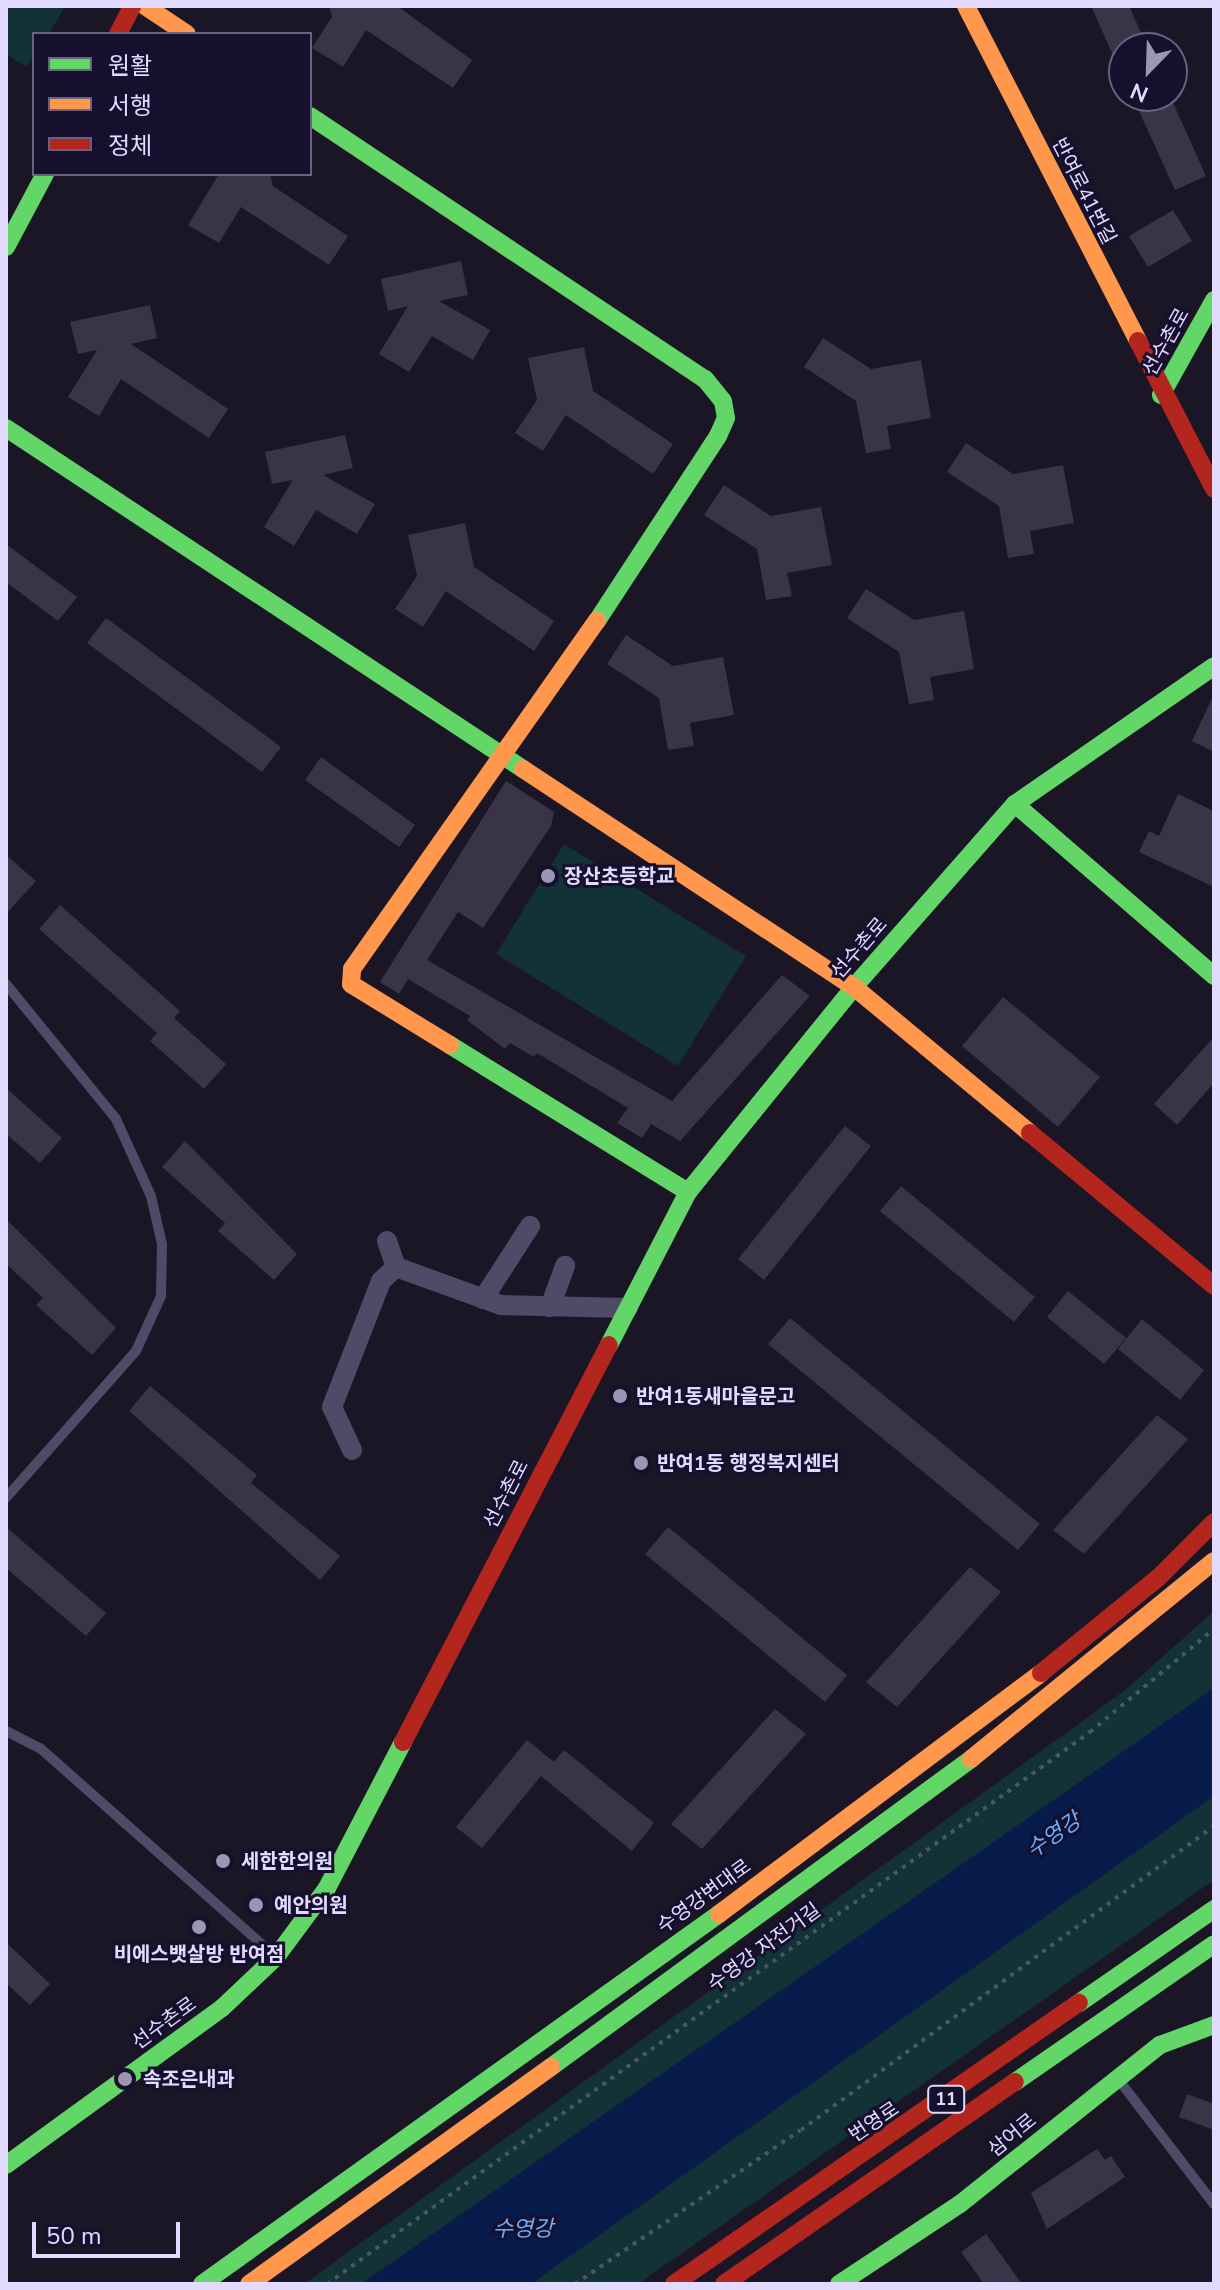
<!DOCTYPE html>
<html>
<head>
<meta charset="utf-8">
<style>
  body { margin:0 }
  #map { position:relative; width:1220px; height:2290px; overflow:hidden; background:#1a1626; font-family:"Nunito Sans","Noto Sans KR",sans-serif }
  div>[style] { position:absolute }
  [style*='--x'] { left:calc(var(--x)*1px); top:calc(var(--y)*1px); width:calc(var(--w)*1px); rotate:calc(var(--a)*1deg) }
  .green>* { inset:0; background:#123236 }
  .water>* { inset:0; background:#081b4b }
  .building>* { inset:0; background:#393447 }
  .path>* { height:4px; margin-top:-2px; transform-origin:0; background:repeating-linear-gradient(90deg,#485768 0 4px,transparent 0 10px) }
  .lane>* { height:10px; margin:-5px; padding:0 5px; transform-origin:5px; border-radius:5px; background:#4e4a67 }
  .street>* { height:20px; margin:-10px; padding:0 10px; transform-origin:10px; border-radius:10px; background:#4e4a67 }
  .fast>* { height:18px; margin:-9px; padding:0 9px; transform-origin:9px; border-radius:9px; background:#63d668 }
  .slow>* { height:18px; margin:-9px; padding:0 9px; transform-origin:9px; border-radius:9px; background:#ff974d }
  .jam>* { height:18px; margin:-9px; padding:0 9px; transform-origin:9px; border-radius:9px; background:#b3261e }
  .dots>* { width:22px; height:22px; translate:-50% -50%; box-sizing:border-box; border:4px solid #160f2d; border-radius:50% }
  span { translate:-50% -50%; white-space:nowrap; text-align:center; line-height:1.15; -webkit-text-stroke:6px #160f2d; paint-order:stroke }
  .shield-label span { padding:2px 6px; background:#160f2d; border:2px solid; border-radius:6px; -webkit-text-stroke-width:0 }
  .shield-label { font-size:18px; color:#e2dbff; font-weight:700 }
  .street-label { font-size:20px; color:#e2dbff }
  .poi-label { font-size:20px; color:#e2dbff; font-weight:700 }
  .left { translate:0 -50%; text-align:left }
  .water-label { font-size:22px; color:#69afff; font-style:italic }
  .frame { position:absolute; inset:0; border:8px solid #e2dbff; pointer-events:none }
  .legend { position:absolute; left:32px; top:32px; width:280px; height:144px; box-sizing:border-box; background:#160f2d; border:2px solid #686181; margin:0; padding:10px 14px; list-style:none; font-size:24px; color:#e2dbff }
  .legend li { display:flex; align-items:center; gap:16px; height:40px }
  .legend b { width:40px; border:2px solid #686181 }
  .north { position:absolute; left:1108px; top:32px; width:80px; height:80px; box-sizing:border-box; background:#160f2d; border:2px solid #686181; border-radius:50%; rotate:203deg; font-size:22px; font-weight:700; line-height:32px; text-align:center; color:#e2dbff }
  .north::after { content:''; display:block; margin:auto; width:28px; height:36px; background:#9c96b3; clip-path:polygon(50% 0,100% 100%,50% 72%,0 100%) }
  .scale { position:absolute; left:32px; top:2222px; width:148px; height:36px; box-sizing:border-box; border:4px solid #e2dbff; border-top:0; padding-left:10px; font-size:24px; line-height:28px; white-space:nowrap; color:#e2dbff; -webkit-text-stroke:6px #160f2d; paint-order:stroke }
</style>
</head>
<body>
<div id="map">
  <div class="green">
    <div style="clip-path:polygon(6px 6px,65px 6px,49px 34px,34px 34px,34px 56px,26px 67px,6px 54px)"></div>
    <div style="clip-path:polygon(564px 844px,746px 956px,678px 1066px,496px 954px)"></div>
    <div style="clip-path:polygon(1214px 1611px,1214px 1880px,638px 2284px,304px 2284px,1124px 1691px)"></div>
  </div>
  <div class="water">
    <div style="clip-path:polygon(1214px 1688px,1214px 1796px,531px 2284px,361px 2284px)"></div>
  </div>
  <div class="building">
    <div style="clip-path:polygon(329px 6px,397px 6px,472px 60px,453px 88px,366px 30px,343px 67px,312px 48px,332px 17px)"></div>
    <div style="clip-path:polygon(1091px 6px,1129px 6px,1148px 48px,1124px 48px,1124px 80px)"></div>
    <div style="clip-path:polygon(1132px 96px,1170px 96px,1206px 176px,1175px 190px)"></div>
    <div style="clip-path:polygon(219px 174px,270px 174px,273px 186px,348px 236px,329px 265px,241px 207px,219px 243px,188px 225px)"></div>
    <div style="clip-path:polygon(1173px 210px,1192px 241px,1148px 267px,1129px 236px)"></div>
    <div style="clip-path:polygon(461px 261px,468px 295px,439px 301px,490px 330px,473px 360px,432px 336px,409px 372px,379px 354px,408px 306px,388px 311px,381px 279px)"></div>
    <div style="clip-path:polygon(150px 305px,157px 338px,131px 344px,228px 409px,209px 438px,121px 379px,99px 416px,68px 397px,97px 350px,78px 354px,70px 322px)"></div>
    <div style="clip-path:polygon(823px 338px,871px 369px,921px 360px,931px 418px,887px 426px,891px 449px,866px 453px,856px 401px,804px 367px)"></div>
    <div style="clip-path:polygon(584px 347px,593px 391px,673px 444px,653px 474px,566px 415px,543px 451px,515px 433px,537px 400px,528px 358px)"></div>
    <div style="clip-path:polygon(345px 435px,353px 468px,323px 475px,375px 504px,357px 534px,316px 510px,294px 546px,264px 527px,293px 480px,272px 484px,265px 452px)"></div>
    <div style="clip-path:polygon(966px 443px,1013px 474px,1063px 465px,1074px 523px,1030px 531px,1034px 554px,1008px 558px,999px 506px,947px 472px)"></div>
    <div style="clip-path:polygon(724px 485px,771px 516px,821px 507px,832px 565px,787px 573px,792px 596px,766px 600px,757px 549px,704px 515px)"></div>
    <div style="clip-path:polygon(465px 523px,474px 567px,554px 621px,534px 651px,446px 591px,423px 627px,395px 609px,417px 576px,408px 535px)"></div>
    <div style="clip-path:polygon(6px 544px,77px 597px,58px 621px,6px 582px)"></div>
    <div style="clip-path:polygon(866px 589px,914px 620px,964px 611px,974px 669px,930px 677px,934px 700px,909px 704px,899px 652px,847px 618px)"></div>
    <div style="clip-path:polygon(106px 618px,281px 747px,262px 772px,87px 643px)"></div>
    <div style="clip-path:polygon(626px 635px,673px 666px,723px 657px,734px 715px,690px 723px,694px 746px,668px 750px,659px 698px,607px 664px)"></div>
    <div style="clip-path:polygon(1214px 694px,1214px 752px,1192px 741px)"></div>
    <div style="clip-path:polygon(321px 757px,415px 825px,399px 847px,305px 780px)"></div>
    <div style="clip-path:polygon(506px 781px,554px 812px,551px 826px,483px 928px,458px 912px,427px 960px,672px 1101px,782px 975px,810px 996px,680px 1141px,651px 1124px,642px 1138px,617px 1123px,628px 1108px,537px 1053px,534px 1057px,510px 1043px,505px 1049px,467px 1020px,470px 1016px,408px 979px,399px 994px,380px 982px)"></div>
    <div style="clip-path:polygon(1178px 794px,1214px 811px,1214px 887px,1139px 852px,1149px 831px,1159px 836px)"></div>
    <div style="clip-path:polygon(6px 855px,36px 881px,6px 914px)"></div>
    <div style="clip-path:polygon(60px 905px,180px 1011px,174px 1018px,226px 1064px,204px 1089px,150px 1041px,157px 1033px,39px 929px)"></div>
    <div style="clip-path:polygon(1003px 997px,1100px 1077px,1058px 1127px,962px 1046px)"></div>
    <div style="clip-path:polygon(1214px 1037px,1214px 1083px,1177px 1125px,1154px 1104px)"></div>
    <div style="clip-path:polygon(6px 1088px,62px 1138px,40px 1163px,6px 1134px)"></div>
    <div style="clip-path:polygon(845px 1126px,871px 1146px,764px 1280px,738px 1259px)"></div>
    <div style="clip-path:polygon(185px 1141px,297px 1254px,274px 1280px,218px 1231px,225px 1223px,162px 1167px)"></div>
    <div style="clip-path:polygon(901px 1186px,1035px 1297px,1014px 1322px,880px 1211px)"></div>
    <div style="clip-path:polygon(6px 1219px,116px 1328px,92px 1355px,36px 1305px,43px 1298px,6px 1264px)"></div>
    <div style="clip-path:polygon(1068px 1291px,1126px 1338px,1104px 1364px,1047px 1317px)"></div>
    <div style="clip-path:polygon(790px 1318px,1040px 1524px,1018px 1550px,768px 1344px)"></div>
    <div style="clip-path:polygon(1142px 1319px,1204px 1370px,1180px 1400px,1118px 1349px)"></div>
    <div style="clip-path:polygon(150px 1386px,257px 1475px,251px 1483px,340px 1556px,320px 1580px,129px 1411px)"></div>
    <div style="clip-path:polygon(1157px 1415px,1188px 1439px,1084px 1554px,1053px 1530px)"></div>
    <div style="clip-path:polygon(6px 1527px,106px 1613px,86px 1636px,6px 1568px)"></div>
    <div style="clip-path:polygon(668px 1527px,847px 1675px,825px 1702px,645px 1554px)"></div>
    <div style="clip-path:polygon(970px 1567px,1001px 1592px,897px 1707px,866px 1682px)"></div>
    <div style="clip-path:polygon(775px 1709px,806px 1734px,702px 1849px,671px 1824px)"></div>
    <div style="clip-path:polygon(527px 1740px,554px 1762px,564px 1750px,654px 1823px,632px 1851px,541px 1776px,482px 1848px,456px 1827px)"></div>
    <div style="clip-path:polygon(6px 1942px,50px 1984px,30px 2005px,6px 1983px)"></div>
    <div style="clip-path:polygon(1187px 2094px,1214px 2104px,1214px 2130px,1179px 2117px)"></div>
    <div style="clip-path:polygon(1097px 2149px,1105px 2160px,1111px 2156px,1125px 2177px,1047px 2229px,1031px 2193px)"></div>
    <div style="clip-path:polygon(986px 2234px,1022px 2284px,984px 2284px,961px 2252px)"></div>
  </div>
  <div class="path">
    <div style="--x:327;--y:2284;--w:942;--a:-35.88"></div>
    <div style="--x:1090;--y:1732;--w:161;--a:-39.7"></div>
    <div style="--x:575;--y:2284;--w:273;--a:-34.3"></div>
    <div style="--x:801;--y:2130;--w:513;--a:-36.36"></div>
  </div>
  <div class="lane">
    <div style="--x:6;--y:984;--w:174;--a:50.8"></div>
    <div style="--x:116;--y:1119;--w:85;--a:65.6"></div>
    <div style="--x:151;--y:1196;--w:49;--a:77.1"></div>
    <div style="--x:162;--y:1244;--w:52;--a:91.1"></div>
    <div style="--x:161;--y:1296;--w:60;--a:114.4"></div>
    <div style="--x:136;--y:1351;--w:196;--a:131.5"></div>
    <div style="--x:6;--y:1731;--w:38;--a:27"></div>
    <div style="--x:40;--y:1748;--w:312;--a:41.5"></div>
    <div style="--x:1118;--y:2079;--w:158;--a:52.5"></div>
  </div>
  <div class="street">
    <div style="--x:387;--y:1241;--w:28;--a:71"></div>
    <div style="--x:396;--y:1267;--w:112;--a:19.9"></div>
    <div style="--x:501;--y:1305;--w:127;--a:1.4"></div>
    <div style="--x:483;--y:1299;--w:87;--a:-57.2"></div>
    <div style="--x:550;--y:1307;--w:44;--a:-69.9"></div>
    <div style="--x:352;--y:1450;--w:47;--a:-114.9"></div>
    <div style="--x:332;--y:1407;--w:135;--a:-68.7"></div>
    <div style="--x:381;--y:1281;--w:21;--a:-43"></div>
  </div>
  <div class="fast">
    <div style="--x:310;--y:116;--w:475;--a:33.7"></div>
    <div style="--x:705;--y:379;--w:28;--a:51"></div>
    <div style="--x:723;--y:401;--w:17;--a:80"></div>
    <div style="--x:726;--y:418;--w:20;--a:114"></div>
    <div style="--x:718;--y:436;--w:221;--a:123.2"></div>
    <div style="--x:6;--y:247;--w:83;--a:-61.9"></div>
    <div style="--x:1161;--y:395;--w:109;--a:-60.8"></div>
    <div style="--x:6;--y:428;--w:619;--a:33.41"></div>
    <div style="--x:1015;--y:804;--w:263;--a:40.8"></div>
    <div style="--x:450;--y:1045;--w:280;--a:31.7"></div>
    <div style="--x:609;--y:1345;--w:172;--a:-62.7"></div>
    <div style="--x:688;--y:1192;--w:264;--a:-51"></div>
    <div style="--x:854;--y:987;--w:244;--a:-48.7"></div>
    <div style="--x:1015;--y:804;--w:242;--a:-34.7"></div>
    <div style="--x:1079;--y:2003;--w:165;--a:-34.8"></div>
    <div style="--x:551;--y:2067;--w:521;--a:-36.25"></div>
    <div style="--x:1015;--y:2082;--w:242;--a:-34.7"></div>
    <div style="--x:6;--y:2165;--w:267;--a:-36"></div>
    <div style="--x:222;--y:2008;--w:74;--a:-43.4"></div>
    <div style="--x:276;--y:1957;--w:86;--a:-53.5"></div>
    <div style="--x:327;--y:1888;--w:165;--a:-62.5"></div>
    <div style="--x:202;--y:2284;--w:636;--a:-35.59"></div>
    <div style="--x:839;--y:2284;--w:145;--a:-33.5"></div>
    <div style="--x:960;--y:2204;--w:256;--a:-38.5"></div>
    <div style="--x:1160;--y:2045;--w:58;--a:-20.3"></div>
  </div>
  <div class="slow">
    <div style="--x:145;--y:6;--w:50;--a:33.7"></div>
    <div style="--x:966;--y:6;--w:377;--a:62.8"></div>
    <div style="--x:523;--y:769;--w:396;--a:33.4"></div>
    <div style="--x:854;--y:987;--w:229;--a:39.7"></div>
    <div style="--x:450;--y:1045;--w:116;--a:-148.4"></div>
    <div style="--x:351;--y:984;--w:15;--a:-86"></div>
    <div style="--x:352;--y:969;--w:426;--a:-54.9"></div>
    <div style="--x:971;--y:1759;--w:313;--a:-39.2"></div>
    <div style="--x:719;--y:1914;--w:402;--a:-36.8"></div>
    <div style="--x:249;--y:2284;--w:372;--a:-35.7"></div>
  </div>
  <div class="jam">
    <div style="--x:118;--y:34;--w:31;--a:-63"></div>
    <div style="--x:1138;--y:341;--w:166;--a:62.8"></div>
    <div style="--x:1030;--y:1133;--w:239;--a:39.7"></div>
    <div style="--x:1041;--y:1673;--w:151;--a:-39.1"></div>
    <div style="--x:1158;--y:1578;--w:79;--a:-45"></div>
    <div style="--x:403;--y:1742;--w:447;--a:-62.6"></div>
    <div style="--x:674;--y:2284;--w:493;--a:-34.8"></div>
    <div style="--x:724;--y:2284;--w:354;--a:-34.8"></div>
  </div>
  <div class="dots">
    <div style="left:548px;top:876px;background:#9c96b3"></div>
    <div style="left:620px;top:1396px;background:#9c96b3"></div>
    <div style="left:641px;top:1463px;background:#9c96b3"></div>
    <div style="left:223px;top:1861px;background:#9c96b3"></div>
    <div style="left:256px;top:1905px;background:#9c96b3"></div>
    <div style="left:199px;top:1927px;background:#9c96b3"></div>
    <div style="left:125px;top:2079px;background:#9c96b3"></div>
  </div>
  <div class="shield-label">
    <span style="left:946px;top:2099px">11</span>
  </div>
  <div class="street-label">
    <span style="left:1084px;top:191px;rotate:63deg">반여로41번길</span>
    <span style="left:1166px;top:342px;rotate:-61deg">선수촌로</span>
    <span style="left:859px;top:948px;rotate:-49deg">선수촌로</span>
    <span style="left:506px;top:1494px;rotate:-63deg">선수촌로</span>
    <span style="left:704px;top:1896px;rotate:-36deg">수영강변대로</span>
    <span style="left:764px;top:1947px;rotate:-36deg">수영강 자전거길</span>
    <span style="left:164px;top:2023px;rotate:-36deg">선수촌로</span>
    <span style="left:874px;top:2122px;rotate:-34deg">번영로</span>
    <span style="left:1012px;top:2135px;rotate:-39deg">삼어로</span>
  </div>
  <div class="poi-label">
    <span class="left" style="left:564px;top:876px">장산초등학교</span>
    <span class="left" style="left:636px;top:1396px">반여1동새마을문고</span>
    <span class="left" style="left:657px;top:1463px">반여1동 행정복지센터</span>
    <span class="left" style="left:241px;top:1861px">세한한의원</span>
    <span class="left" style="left:274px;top:1905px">예안의원</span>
    <span style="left:199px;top:1954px">비에스뱃살방 반여점</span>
    <span class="left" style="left:143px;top:2079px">속조은내과</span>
  </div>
  <div class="water-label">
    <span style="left:1054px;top:1836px;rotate:-35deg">수영강</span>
    <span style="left:523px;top:2230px">수영강</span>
  </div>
  <div class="frame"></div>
  <ul class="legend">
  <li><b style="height:10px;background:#63d668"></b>원활</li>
  <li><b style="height:10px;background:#ff974d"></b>서행</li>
  <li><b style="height:10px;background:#b3261e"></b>정체</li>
  </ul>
  <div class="north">N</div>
  <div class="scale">50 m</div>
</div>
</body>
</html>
